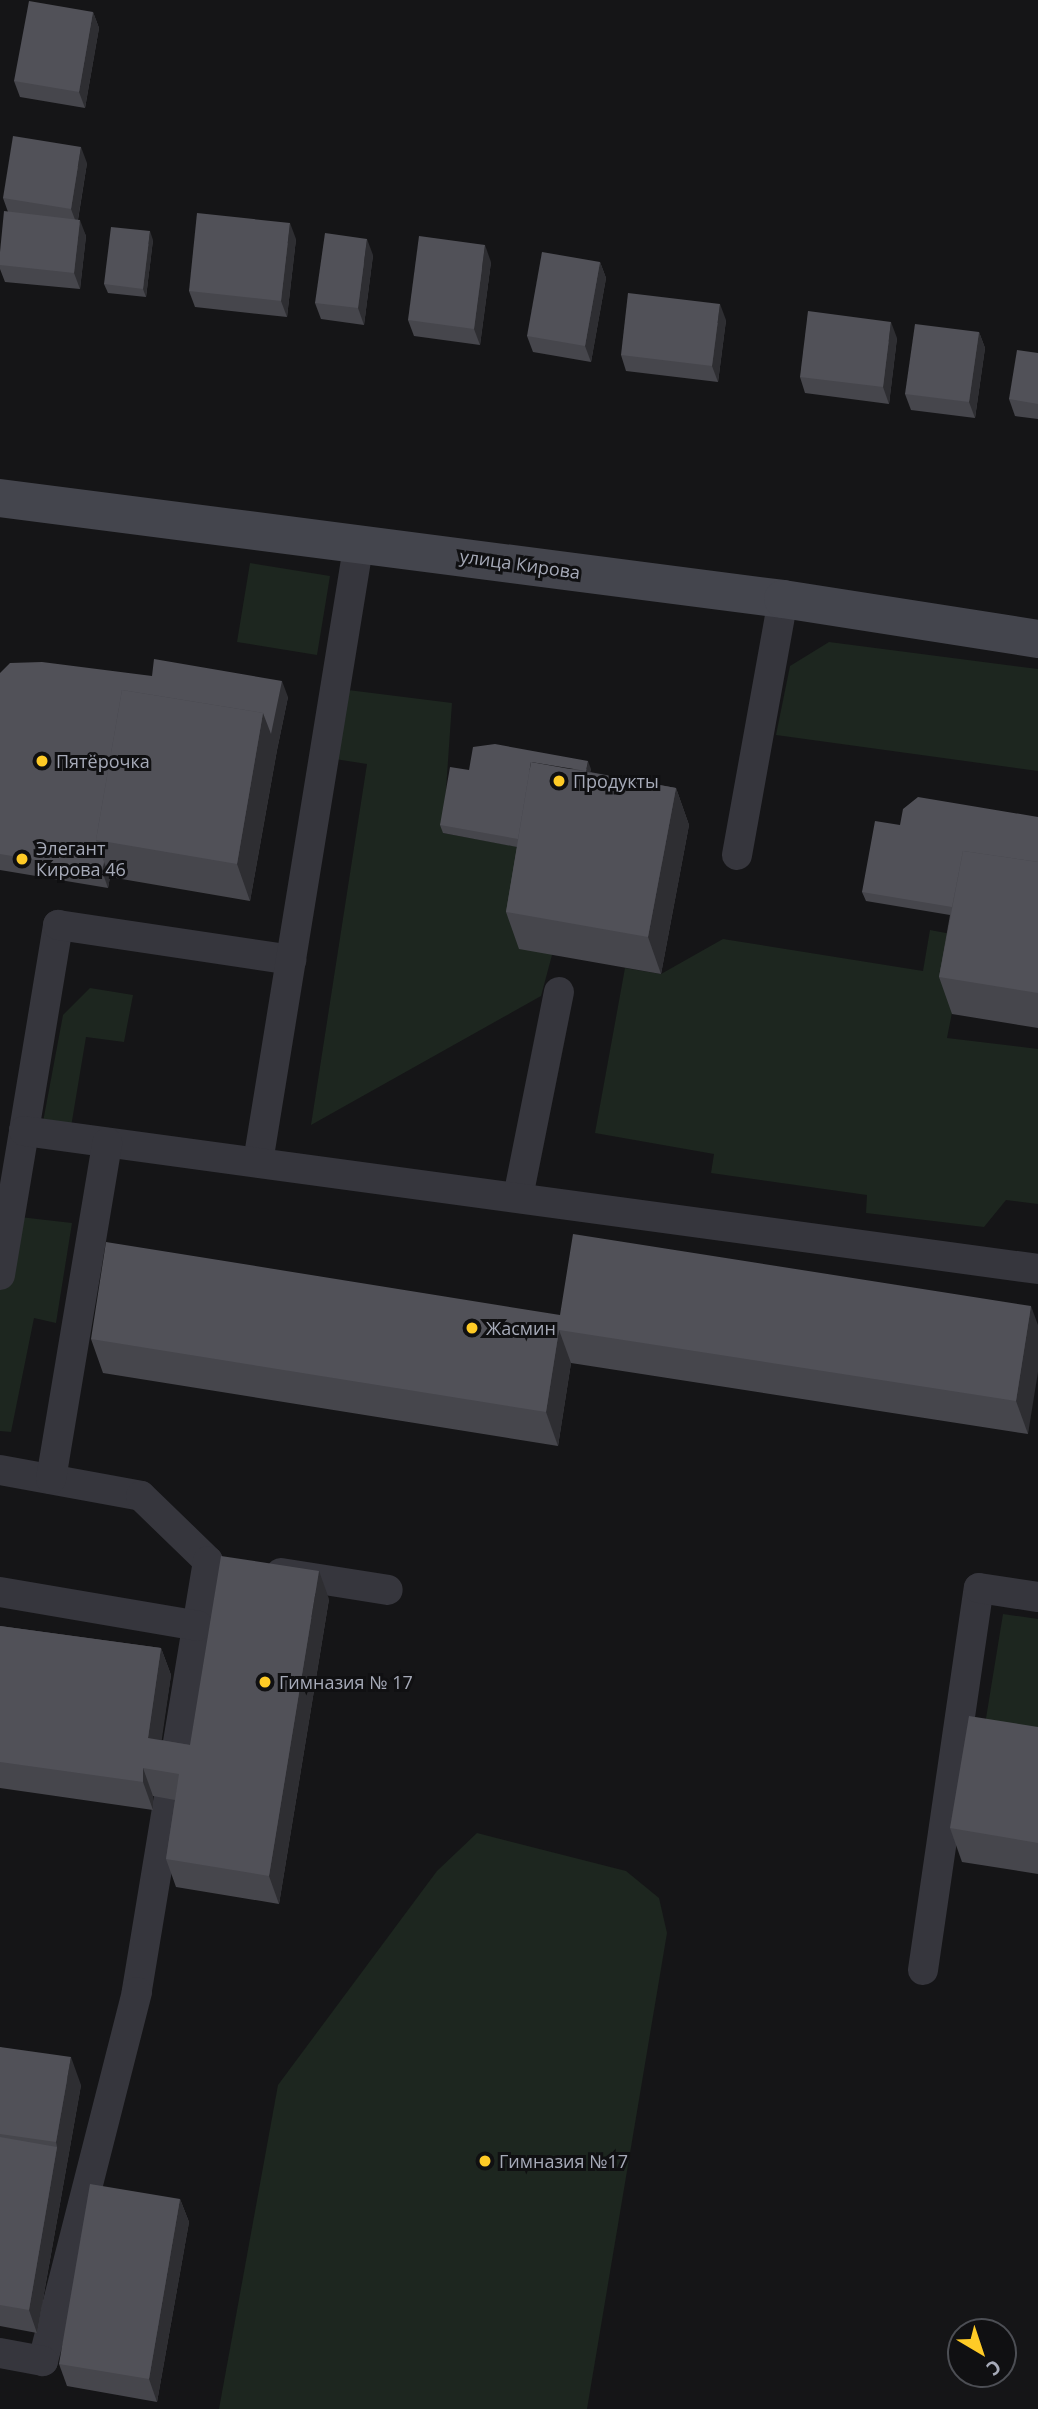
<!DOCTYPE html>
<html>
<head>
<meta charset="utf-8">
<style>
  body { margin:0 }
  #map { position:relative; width:1038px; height:2409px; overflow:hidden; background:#151517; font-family:"Open Sans",sans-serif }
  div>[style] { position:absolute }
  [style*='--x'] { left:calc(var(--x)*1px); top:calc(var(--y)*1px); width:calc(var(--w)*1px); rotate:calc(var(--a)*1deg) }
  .green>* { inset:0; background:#1d261f }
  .lane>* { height:30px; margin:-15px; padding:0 15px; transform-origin:15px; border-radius:15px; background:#36363d }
  .secondary>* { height:38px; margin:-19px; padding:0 19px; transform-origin:19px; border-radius:19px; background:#44454d }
  .wall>* { inset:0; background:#46464c }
  .shaded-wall>* { inset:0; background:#2e2e32 }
  .building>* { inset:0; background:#515158 }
  .dots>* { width:19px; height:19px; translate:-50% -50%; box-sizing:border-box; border:4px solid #101012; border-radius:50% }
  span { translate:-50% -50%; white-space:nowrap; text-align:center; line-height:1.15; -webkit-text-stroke:6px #101012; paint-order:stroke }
  .street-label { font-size:18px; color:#a6aab8 }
  .poi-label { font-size:18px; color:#a6aab8 }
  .left { translate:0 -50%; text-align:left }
  .north { position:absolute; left:947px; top:2318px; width:70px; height:70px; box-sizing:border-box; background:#101012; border:2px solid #4c4e54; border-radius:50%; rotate:141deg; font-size:19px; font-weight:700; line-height:28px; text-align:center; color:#a6aab8 }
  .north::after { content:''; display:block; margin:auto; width:24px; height:32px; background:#ffcb26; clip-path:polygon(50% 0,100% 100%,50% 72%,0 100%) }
</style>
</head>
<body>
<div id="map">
  <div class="green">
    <div style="clip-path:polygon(250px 563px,330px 576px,317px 655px,237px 642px)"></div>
    <div style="clip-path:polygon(829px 642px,1038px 669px,1038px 771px,776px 735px,790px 666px)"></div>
    <div style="clip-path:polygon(348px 690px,452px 703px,443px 833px,536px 850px,552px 955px,541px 996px,311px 1125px,367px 764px,335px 759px)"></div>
    <div style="clip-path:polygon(930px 930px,967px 937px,947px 1038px,1038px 1049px,1038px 1204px,1006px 1200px,984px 1227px,866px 1213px,867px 1195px,711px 1173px,714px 1154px,595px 1133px,625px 968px,661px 974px,723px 939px,923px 971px)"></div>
    <div style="clip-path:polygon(90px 988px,133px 995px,124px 1042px,86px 1037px,71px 1127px,43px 1122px,63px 1015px)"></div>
    <div style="clip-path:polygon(11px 1216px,72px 1223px,56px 1323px,34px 1318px,11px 1432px,0 1431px,0 1275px)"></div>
    <div style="clip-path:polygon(1003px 1614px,1038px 1619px,1038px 1758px,981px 1749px)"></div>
    <div style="clip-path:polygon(477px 1833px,626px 1871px,659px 1898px,667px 1933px,587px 2409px,219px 2409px,278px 2085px,437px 1871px)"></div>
  </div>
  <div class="lane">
    <div style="--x:737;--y:855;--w:260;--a:-79.8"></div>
    <div style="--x:24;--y:1131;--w:209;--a:-80.6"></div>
    <div style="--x:58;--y:925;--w:236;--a:8.5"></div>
    <div style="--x:258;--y:1162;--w:628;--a:-80.75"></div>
    <div style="--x:518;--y:1197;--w:209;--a:-78.7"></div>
    <div style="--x:0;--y:1275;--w:146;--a:-80.5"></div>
    <div style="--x:24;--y:1131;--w:1023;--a:7.75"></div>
    <div style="--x:0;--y:1470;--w:143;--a:10.4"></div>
    <div style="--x:141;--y:1496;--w:93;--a:44.1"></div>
    <div style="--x:208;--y:1561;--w:437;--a:99.4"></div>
    <div style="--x:137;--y:1992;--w:381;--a:104.3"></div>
    <div style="--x:43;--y:2361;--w:44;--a:-169.5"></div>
    <div style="--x:51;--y:1479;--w:341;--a:-80.5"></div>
    <div style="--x:281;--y:1573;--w:108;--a:9"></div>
    <div style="--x:0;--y:1592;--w:201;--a:9.7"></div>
    <div style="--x:923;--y:1970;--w:386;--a:-81.7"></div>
    <div style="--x:979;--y:1588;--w:60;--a:8.7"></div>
  </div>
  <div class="secondary">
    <div style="--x:0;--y:498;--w:789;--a:7.35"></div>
    <div style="--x:783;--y:599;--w:258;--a:8.9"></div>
  </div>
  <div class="wall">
    <div style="clip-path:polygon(93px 12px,99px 28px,85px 108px,20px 97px,14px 81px)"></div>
    <div style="clip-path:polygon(87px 163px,78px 220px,86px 236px,80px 289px,5px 282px,0 269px,0 265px,8px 212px,3px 198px)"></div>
    <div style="clip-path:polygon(296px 239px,287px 317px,195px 307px,189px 291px)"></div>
    <div style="clip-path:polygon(153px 240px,146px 297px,108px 293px,104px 284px)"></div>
    <div style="clip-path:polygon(373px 255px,364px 325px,321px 319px,315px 303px)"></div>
    <div style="clip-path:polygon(491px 262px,480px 345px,414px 336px,408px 320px)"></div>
    <div style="clip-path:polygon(600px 262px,606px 278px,591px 362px,533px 352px,527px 336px)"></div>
    <div style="clip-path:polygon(726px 320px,718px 382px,626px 371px,621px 355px)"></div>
    <div style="clip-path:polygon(979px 332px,985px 348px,975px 418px,911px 410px,905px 394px)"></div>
    <div style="clip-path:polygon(897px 338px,889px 404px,805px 393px,800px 377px)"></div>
    <div style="clip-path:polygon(1038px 353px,1038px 419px,1015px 416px,1009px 399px)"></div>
    <div style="clip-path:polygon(0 673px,152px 676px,288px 697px,277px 750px,250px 901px,110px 877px,108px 888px,0 870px)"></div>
    <div style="clip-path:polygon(591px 769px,590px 772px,676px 788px,689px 825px,661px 974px,519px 949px,506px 912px,517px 847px,443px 833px,440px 825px,469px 770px)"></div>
    <div style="clip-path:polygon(1038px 817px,1038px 1028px,952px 1014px,939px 977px,950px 915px,866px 901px,862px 892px,900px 825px)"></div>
    <div style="clip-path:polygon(1031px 1306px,1028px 1434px,571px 1363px,558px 1446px,103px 1373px,91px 1339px,560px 1315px)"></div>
    <div style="clip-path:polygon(329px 1599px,279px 1904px,176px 1887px,166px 1859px,175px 1800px,153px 1796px,153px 1810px,0 1788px,0 1626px,161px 1648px,171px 1675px,161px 1740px,190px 1745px)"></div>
    <div style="clip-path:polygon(1038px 1727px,1038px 1874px,962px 1862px,950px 1828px)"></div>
    <div style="clip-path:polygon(0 2047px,81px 2085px,37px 2333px,0 2326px)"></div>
    <div style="clip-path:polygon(180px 2199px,189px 2222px,157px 2402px,67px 2386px,59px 2364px)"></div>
  </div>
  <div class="shaded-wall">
    <div style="clip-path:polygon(93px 12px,99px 28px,85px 108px,79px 92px)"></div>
    <div style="clip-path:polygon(81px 147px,87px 163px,77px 225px,71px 209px)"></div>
    <div style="clip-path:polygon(80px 220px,86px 236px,80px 289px,74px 273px)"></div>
    <div style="clip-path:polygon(290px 223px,296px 239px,287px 317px,281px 301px)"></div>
    <div style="clip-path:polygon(150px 231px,153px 240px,146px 297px,143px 289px)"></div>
    <div style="clip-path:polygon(367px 239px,373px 255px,364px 325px,358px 308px)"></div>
    <div style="clip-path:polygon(485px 245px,491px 262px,480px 345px,474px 329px)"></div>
    <div style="clip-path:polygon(600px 262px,606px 278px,591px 362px,585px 346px)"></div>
    <div style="clip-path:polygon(720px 304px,726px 320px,718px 382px,712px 366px)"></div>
    <div style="clip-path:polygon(891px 322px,897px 338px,889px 404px,883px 387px)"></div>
    <div style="clip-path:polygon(979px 332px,985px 348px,975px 418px,969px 402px)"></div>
    <div style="clip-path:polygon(282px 681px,288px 697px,277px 750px,250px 901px,237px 864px,263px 713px)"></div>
    <div style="clip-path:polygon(588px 761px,591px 769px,584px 805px,581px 797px)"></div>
    <div style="clip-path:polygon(676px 788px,689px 825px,661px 974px,648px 937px)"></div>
    <div style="clip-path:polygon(104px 862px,110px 877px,108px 888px,102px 871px)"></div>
    <div style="clip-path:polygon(1031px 1306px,1038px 1325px,1038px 1372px,1028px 1434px,1016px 1401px)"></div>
    <div style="clip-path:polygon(559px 1330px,571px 1363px,558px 1446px,546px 1412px)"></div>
    <div style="clip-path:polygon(319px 1571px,329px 1599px,279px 1904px,269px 1876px)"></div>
    <div style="clip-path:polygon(161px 1648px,171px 1675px,158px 1766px,148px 1738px)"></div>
    <div style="clip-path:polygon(143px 1768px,153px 1796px,153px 1810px,143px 1782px)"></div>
    <div style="clip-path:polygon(71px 2057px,81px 2085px,37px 2333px,29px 2310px,57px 2147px,56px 2142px)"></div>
    <div style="clip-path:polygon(180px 2199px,189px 2222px,157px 2402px,149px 2379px)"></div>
  </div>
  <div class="building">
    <div style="clip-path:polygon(29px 1px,93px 12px,79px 92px,14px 81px)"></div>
    <div style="clip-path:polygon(13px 136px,81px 147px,71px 209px,3px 198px)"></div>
    <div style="clip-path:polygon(4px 211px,80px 220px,74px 273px,0 265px,0 252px)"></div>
    <div style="clip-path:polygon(197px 213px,290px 223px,281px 301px,189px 291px)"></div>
    <div style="clip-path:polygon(111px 227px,150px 231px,143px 289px,104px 284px)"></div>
    <div style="clip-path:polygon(325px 233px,367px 239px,358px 308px,315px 303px)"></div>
    <div style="clip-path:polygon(419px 236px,485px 245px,474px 329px,408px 320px)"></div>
    <div style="clip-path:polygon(542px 252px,600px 262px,585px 346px,527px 336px)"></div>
    <div style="clip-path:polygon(628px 293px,720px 304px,712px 366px,621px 355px)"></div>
    <div style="clip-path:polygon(808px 311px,891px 322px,883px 387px,800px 377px)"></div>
    <div style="clip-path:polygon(915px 324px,979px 332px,969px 402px,905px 394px)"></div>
    <div style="clip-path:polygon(1017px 350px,1038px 353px,1038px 404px,1009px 399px)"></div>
    <div style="clip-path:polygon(154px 659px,282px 681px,271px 734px,263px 713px,122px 690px,96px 840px,104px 862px,102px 871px,0 854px,0 673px,10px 663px,42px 662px,152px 676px)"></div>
    <div style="clip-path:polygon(122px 690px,263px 713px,237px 864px,96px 840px)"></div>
    <div style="clip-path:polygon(495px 744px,588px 761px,586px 771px,531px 762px,518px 839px,440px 825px,450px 767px,469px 770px,473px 747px)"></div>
    <div style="clip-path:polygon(531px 762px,676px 788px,648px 937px,506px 912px)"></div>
    <div style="clip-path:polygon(918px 797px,1038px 817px,1038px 862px,963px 851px,952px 907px,862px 892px,875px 821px,900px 825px,903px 809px)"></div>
    <div style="clip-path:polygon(963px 851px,1038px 862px,1038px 993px,939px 977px)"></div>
    <div style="clip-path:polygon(573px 1234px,1031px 1306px,1016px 1401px,559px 1330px,546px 1412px,91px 1339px,106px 1242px,560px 1315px)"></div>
    <div style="clip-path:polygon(221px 1556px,319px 1571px,269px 1876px,166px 1859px,179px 1774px,143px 1768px,143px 1782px,0 1762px,0 1626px,161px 1648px,148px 1738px,190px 1745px)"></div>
    <div style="clip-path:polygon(969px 1716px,1038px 1727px,1038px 1843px,950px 1828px)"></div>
    <div style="clip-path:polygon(0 2047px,71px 2057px,56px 2142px,0 2134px)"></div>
    <div style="clip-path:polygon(0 2137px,57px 2147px,29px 2310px,0 2305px)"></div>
    <div style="clip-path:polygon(90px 2184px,180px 2199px,149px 2379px,59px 2364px)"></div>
  </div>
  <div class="dots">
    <div style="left:42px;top:761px;background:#ffcb26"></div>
    <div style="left:559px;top:781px;background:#ffcb26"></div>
    <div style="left:22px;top:859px;background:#ffcb26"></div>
    <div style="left:472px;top:1328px;background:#ffcb26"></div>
    <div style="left:265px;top:1682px;background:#ffcb26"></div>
    <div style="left:485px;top:2161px;background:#ffcb26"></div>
  </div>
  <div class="street-label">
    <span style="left:520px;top:564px;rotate:8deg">улица Кирова</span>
  </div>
  <div class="poi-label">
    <span class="left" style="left:56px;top:761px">Пятёрочка</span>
    <span class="left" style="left:573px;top:781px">Продукты</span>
    <span class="left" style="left:36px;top:859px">Элегант<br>Кирова 46</span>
    <span class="left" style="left:486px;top:1328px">Жасмин</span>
    <span class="left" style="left:279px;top:1682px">Гимназия № 17</span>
    <span class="left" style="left:499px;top:2161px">Гимназия №17</span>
  </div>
  <div class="north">С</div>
</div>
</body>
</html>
